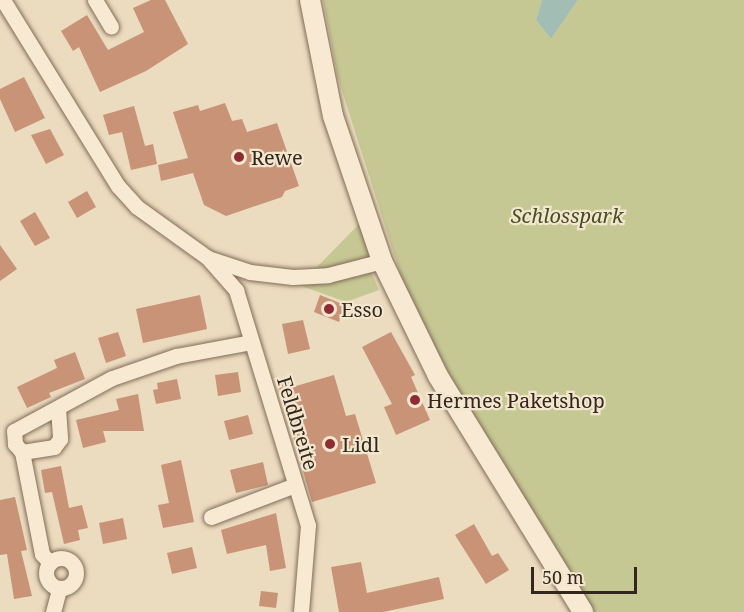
<!DOCTYPE html>
<html>
<head>
<meta charset="utf-8">
<style>
  body { margin:0 }
  #map { position:relative; width:744px; height:612px; overflow:hidden; background:#ebdbbf; font-family:"Noto Serif",serif }
  div>[style] { position:absolute }
  [style*='--x'] { left:calc(var(--x)*1px); top:calc(var(--y)*1px); width:calc(var(--w)*1px); rotate:calc(var(--a)*1deg) }
  .green>* { inset:0; background:#c6c894 }
  .water>* { inset:0; background:#a2bdb3 }
  .building>* { inset:0; background:#c89376 }
  .roads { filter:drop-shadow(0 0 2px #836c58) drop-shadow(0 0 2px #836c58) }
  .minor>* { height:15px; margin:-7.5px; padding:0 7.5px; transform-origin:7.5px; border-radius:7.5px; background:#f7e9d2 }
  .minor>.ring { margin:-7.5px; padding:0; box-sizing:content-box; background:none; border:15px solid #f7e9d2; border-radius:50% }
  .tertiary>* { height:20px; margin:-10px; padding:0 10px; transform-origin:10px; border-radius:10px; background:#f7e9d2 }
  .dots>* { width:16px; height:16px; translate:-50% -50%; box-sizing:border-box; border:3px solid #f3e6ce; border-radius:50% }
  span { translate:-50% -50%; white-space:nowrap; text-align:center; line-height:1.15; -webkit-text-stroke:4.5px #f3e6ce; paint-order:stroke }
  .poi-label { font-size:20px; color:#33261c }
  .left { translate:0 -50%; text-align:left }
  .park-label { font-size:20px; color:#474f24; font-style:italic }
  .street-label { font-size:20px; color:#33261c }
  .scale { position:absolute; left:531px; top:567px; width:106px; height:27px; box-sizing:border-box; border:3px solid #33261c; border-top:0; padding-left:8px; font-size:18px; line-height:21px; white-space:nowrap; color:#33261c; -webkit-text-stroke:4px #f3e6ce; paint-order:stroke }
</style>
</head>
<body>
<div id="map">
  <div class="green">
    <div style="clip-path:polygon(323px 0,542px 0,536px 20px,551px 39px,578px 0,744px 0,744px 612px,593px 612px,445px 373px,406px 292px,338px 78px)"></div>
    <div style="clip-path:polygon(365px 218px,382px 261px,293px 277px,317px 267px)"></div>
    <div style="clip-path:polygon(370px 269px,379px 290px,346px 302px,299px 285px,298px 280px)"></div>
  </div>
  <div class="water">
    <div style="clip-path:polygon(542px 0,578px 0,551px 39px,536px 20px)"></div>
  </div>
  <div class="building">
    <div style="clip-path:polygon(151px 0,165px 0,188px 44px,146px 71px,100px 92px,79px 47px,73px 51px,61px 31px,87px 15px,108px 50px,144px 32px,133px 8px)"></div>
    <div style="clip-path:polygon(24px 77px,45px 118px,15px 132px,0 99px,0 89px)"></div>
    <div style="clip-path:polygon(225px 103px,232px 121px,242px 119px,247px 132px,277px 123px,299px 186px,285px 191px,282px 197px,226px 216px,204px 205px,193px 173px,161px 181px,158px 165px,188px 158px,173px 112px,198px 105px,200px 111px)"></div>
    <div style="clip-path:polygon(134px 106px,145px 146px,153px 144px,157px 164px,131px 170px,122px 132px,109px 135px,103px 115px)"></div>
    <div style="clip-path:polygon(50px 129px,64px 155px,46px 164px,31px 135px)"></div>
    <div style="clip-path:polygon(87px 191px,96px 207px,77px 218px,68px 202px)"></div>
    <div style="clip-path:polygon(35px 212px,50px 238px,35px 246px,20px 221px)"></div>
    <div style="clip-path:polygon(0 245px,17px 269px,0 281px)"></div>
    <div style="clip-path:polygon(200px 295px,207px 329px,143px 343px,136px 309px)"></div>
    <div style="clip-path:polygon(320px 295px,345px 305px,339px 322px,314px 312px)"></div>
    <div style="clip-path:polygon(303px 320px,310px 349px,288px 354px,282px 324px)"></div>
    <div style="clip-path:polygon(118px 332px,126px 356px,106px 363px,98px 338px)"></div>
    <div style="clip-path:polygon(391px 332px,415px 375px,411px 377px,430px 420px,396px 435px,384px 407px,392px 404px,362px 347px)"></div>
    <div style="clip-path:polygon(75px 352px,85px 379px,49px 393px,51px 397px,27px 408px,17px 387px,57px 368px,54px 360px)"></div>
    <div style="clip-path:polygon(238px 372px,241px 392px,218px 396px,215px 375px)"></div>
    <div style="clip-path:polygon(334px 375px,346px 416px,355px 414px,376px 483px,312px 502px,277px 380px,292px 376px,296px 386px)"></div>
    <div style="clip-path:polygon(177px 379px,181px 399px,156px 404px,153px 390px,158px 389px,157px 383px)"></div>
    <div style="clip-path:polygon(138px 394px,144px 431px,103px 431px,106px 442px,83px 448px,76px 420px,119px 410px,116px 399px)"></div>
    <div style="clip-path:polygon(248px 415px,253px 434px,229px 440px,224px 421px)"></div>
    <div style="clip-path:polygon(181px 460px,194px 522px,163px 528px,158px 505px,169px 503px,161px 465px)"></div>
    <div style="clip-path:polygon(263px 462px,268px 485px,236px 493px,230px 470px)"></div>
    <div style="clip-path:polygon(61px 466px,69px 508px,82px 505px,88px 528px,78px 530px,80px 540px,64px 544px,52px 492px,45px 493px,41px 470px)"></div>
    <div style="clip-path:polygon(15px 497px,27px 550px,21px 551px,32px 596px,14px 599px,7px 554px,0 555px,0 500px)"></div>
    <div style="clip-path:polygon(276px 513px,286px 568px,270px 571px,266px 545px,227px 554px,221px 530px)"></div>
    <div style="clip-path:polygon(123px 518px,127px 539px,103px 544px,99px 523px)"></div>
    <div style="clip-path:polygon(474px 524px,492px 556px,498px 553px,509px 570px,486px 584px,455px 535px)"></div>
    <div style="clip-path:polygon(192px 547px,197px 568px,172px 574px,167px 553px)"></div>
    <div style="clip-path:polygon(361px 562px,367px 593px,439px 577px,444px 599px,383px 612px,339px 612px,331px 567px)"></div>
    <div style="clip-path:polygon(261px 591px,278px 593px,276px 608px,259px 606px)"></div>
  </div>
  <div class="roads">
    <div class="minor">
      <div style="--x:3;--y:0;--w:219;--a:58.3"></div>
      <div style="--x:118;--y:186;--w:28;--a:48"></div>
      <div style="--x:137;--y:207;--w:87;--a:35.7"></div>
      <div style="--x:208;--y:258;--w:43;--a:48.8"></div>
      <div style="--x:236;--y:290;--w:246;--a:73"></div>
      <div style="--x:308;--y:525;--w:87;--a:94.6"></div>
      <div style="--x:95;--y:0;--w:31;--a:59"></div>
      <div style="--x:208;--y:258;--w:44;--a:18.4"></div>
      <div style="--x:250;--y:272;--w:43;--a:6.6"></div>
      <div style="--x:293;--y:277;--w:35;--a:-3"></div>
      <div style="--x:328;--y:275;--w:56;--a:-14.5"></div>
      <div style="--x:58;--y:408;--w:31;--a:86"></div>
      <div style="--x:60;--y:439;--w:10;--a:127"></div>
      <div style="--x:54;--y:447;--w:32;--a:171"></div>
      <div style="--x:22;--y:452;--w:11;--a:-131"></div>
      <div style="--x:15;--y:444;--w:13;--a:-94"></div>
      <div style="--x:14;--y:431;--w:111;--a:-28.4"></div>
      <div style="--x:112;--y:378;--w:68;--a:-19"></div>
      <div style="--x:176;--y:356;--w:76;--a:-10.6"></div>
      <div style="--x:22;--y:452;--w:104;--a:78.9"></div>
      <div style="--x:42;--y:554;--w:12;--a:48"></div>
      <div style="--x:211;--y:517;--w:90;--a:-20.9"></div>
      <div class="ring" style="left:46px;top:558px;width:15px;height:15px"></div>
      <div style="--x:53;--y:612;--w:24;--a:-75"></div>
    </div>
    <div class="tertiary">
      <div style="--x:310;--y:0;--w:118;--a:78.8"></div>
      <div style="--x:333;--y:116;--w:153;--a:71.3"></div>
      <div style="--x:382;--y:261;--w:128;--a:64"></div>
      <div style="--x:438;--y:376;--w:277;--a:58.4"></div>
    </div>
  </div>
  <div class="dots">
    <div style="left:239px;top:157px;background:#8f2b33"></div>
    <div style="left:329px;top:309px;background:#8f2b33"></div>
    <div style="left:415px;top:400px;background:#8f2b33"></div>
    <div style="left:330px;top:444px;background:#8f2b33"></div>
  </div>
  <div class="poi-label">
    <span class="left" style="left:251px;top:157px">Rewe</span>
    <span class="left" style="left:341px;top:309px">Esso</span>
    <span class="left" style="left:427px;top:400px">Hermes Paketshop</span>
    <span class="left" style="left:342px;top:444px">Lidl</span>
  </div>
  <div class="park-label">
    <span style="left:567px;top:215px">Schlosspark</span>
  </div>
  <div class="street-label">
    <span style="left:298px;top:423px;rotate:73deg">Feldbreite</span>
  </div>
  <div class="scale">50 m</div>
</div>
</body>
</html>
